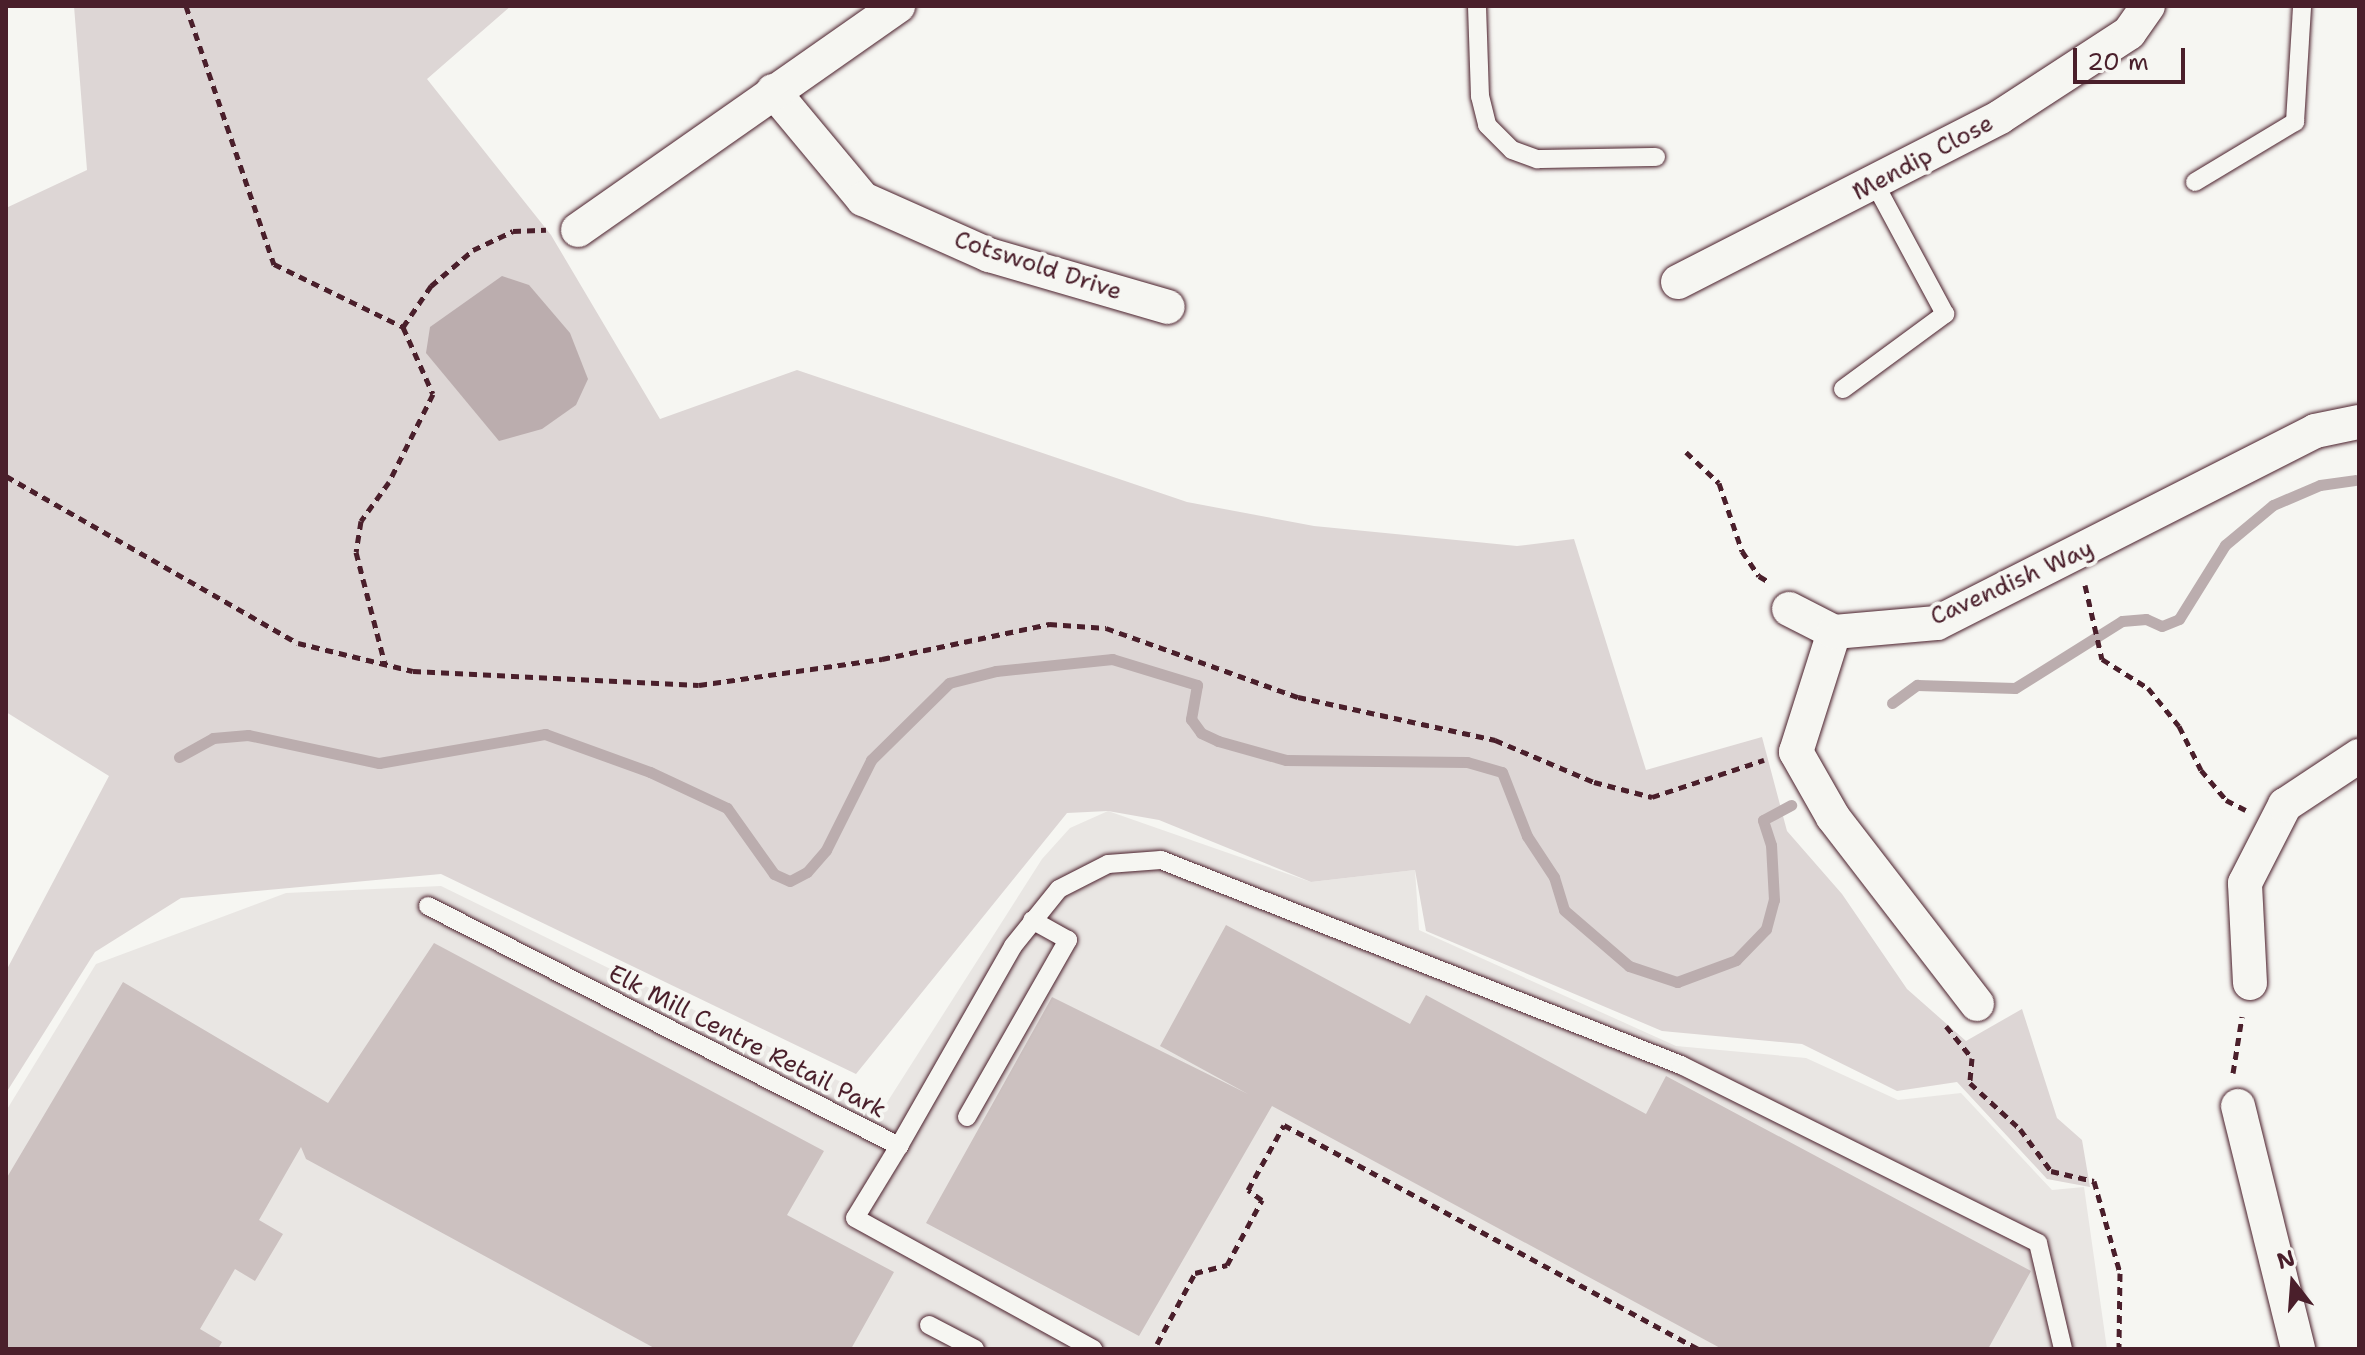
<!DOCTYPE html>
<html>
<head>
<meta charset="utf-8">
<style>
  body { margin:0 }
  #map { position:relative; width:2365px; height:1355px; overflow:hidden; background:#f6f6f2; font-family:"Shantell Sans",sans-serif }
  div>[style] { position:absolute }
  [style*='--x'] { left:calc(var(--x)*1px); top:calc(var(--y)*1px); width:calc(var(--w)*1px); rotate:calc(var(--a)*1deg) }
  .built>* { inset:0; background:#e9e6e3 }
  .green>* { inset:0; background:#ddd6d5 }
  .water>* { inset:0; background:#bbadae }
  .stream>* { height:11px; margin:-5.5px; padding:0 5.5px; transform-origin:5.5px; border-radius:5.5px; background:#bbadae }
  .building>* { inset:0; background:#ccc1c0 }
  .path>* { height:5px; margin-top:-2.5px; transform-origin:0; background:repeating-linear-gradient(90deg,#4a1f2b 0 8px,transparent 0 14px) }
  .roads { filter:drop-shadow(0 0 2px #4a1f2b) drop-shadow(0 0 2px #4a1f2b) }
  .service>* { height:18px; margin:-9px; padding:0 9px; transform-origin:9px; border-radius:9px; background:#f6f6f2 }
  .minor>* { height:34px; margin:-17px; padding:0 17px; transform-origin:17px; border-radius:17px; background:#f6f6f2 }
  span { translate:-50% -50%; white-space:nowrap; text-align:center; line-height:1.15; -webkit-text-stroke:8px #f6f6f2; paint-order:stroke }
  .street-label { font-size:24px; color:#4a1f2b }
  .frame { position:absolute; inset:0; border:8px solid #4a1f2b; pointer-events:none }
  .north { position:absolute; left:2253px; top:1243px; width:80px; height:80px; -webkit-text-stroke:6px #f6f6f2; paint-order:stroke; rotate:343deg; font-size:22px; font-weight:700; line-height:32px; text-align:center; color:#4a1f2b }
  .north::after { content:''; display:block; margin:auto; width:28px; height:36px; background:#4a1f2b; clip-path:polygon(50% 0,100% 100%,50% 72%,0 100%) }
  .scale { position:absolute; left:2073px; top:48px; width:112px; height:36px; box-sizing:border-box; border:4px solid #4a1f2b; border-top:0; padding-left:10px; font-size:24px; line-height:28px; white-space:nowrap; color:#4a1f2b; -webkit-text-stroke:6px #f6f6f2; paint-order:stroke }
</style>
</head>
<body>
<div id="map">
  <div class="built">
    <div style="clip-path:polygon(1108px 811px,1311px 882px,1415px 870px,1419px 930px,1676px 1046px,1806px 1058px,1898px 1100px,1961px 1093px,2052px 1190px,2084px 1187px,2107px 1349px,6px 1349px,6px 1111px,96px 964px,286px 893px,441px 886px,886px 1104px,1042px 859px,1070px 828px)"></div>
  </div>
  <div class="green">
    <div style="clip-path:polygon(74px 6px,511px 6px,427px 79px,551px 235px,660px 419px,797px 370px,1187px 502px,1314px 526px,1517px 546px,1574px 539px,1646px 770px,1762px 737px,1787px 831px,1842px 894px,1907px 989px,1966px 1041px,2022px 1009px,2057px 1118px,2082px 1140px,2090px 1187px,2047px 1179px,1957px 1082px,1897px 1091px,1802px 1044px,1662px 1031px,1426px 931px,1415px 870px,1311px 882px,1159px 820px,1108px 811px,1067px 813px,856px 1074px,441px 874px,181px 898px,95px 952px,6px 1093px,6px 971px,109px 776px,6px 712px,6px 208px,87px 170px)"></div>
  </div>
  <div class="water">
    <div style="clip-path:polygon(502px 276px,529px 285px,570px 333px,588px 379px,576px 405px,542px 429px,499px 441px,426px 353px,430px 327px)"></div>
  </div>
  <div class="stream">
    <div style="--x:1892;--y:703;--w:31;--a:-36"></div>
    <div style="--x:1917;--y:685;--w:98;--a:1.8"></div>
    <div style="--x:2015;--y:688;--w:126;--a:-32.1"></div>
    <div style="--x:2122;--y:621;--w:24;--a:-5"></div>
    <div style="--x:2146;--y:619;--w:17;--a:24"></div>
    <div style="--x:2162;--y:626;--w:18;--a:-22"></div>
    <div style="--x:2179;--y:619;--w:87;--a:-58.1"></div>
    <div style="--x:2225;--y:545;--w:62;--a:-39.8"></div>
    <div style="--x:2273;--y:505;--w:51;--a:-23.1"></div>
    <div style="--x:2320;--y:485;--w:35;--a:-8"></div>
    <div style="--x:179;--y:757;--w:39;--a:-29"></div>
    <div style="--x:213;--y:738;--w:35;--a:-5"></div>
    <div style="--x:248;--y:735;--w:134;--a:12.1"></div>
    <div style="--x:379;--y:763;--w:169;--a:-9.9"></div>
    <div style="--x:545;--y:734;--w:112;--a:19.9"></div>
    <div style="--x:650;--y:772;--w:85;--a:25.1"></div>
    <div style="--x:727;--y:808;--w:81;--a:54.5"></div>
    <div style="--x:774;--y:874;--w:17;--a:24"></div>
    <div style="--x:790;--y:881;--w:19;--a:-28"></div>
    <div style="--x:807;--y:872;--w:29;--a:-49"></div>
    <div style="--x:826;--y:850;--w:101;--a:-63.4"></div>
    <div style="--x:871;--y:760;--w:110;--a:-44.6"></div>
    <div style="--x:949;--y:683;--w:49;--a:-14.3"></div>
    <div style="--x:996;--y:671;--w:117;--a:-5.9"></div>
    <div style="--x:1112;--y:659;--w:89;--a:17"></div>
    <div style="--x:1197;--y:685;--w:35;--a:100"></div>
    <div style="--x:1191;--y:719;--w:17;--a:54"></div>
    <div style="--x:1201;--y:733;--w:19;--a:25"></div>
    <div style="--x:1218;--y:741;--w:71;--a:15.6"></div>
    <div style="--x:1286;--y:760;--w:181;--a:0.6"></div>
    <div style="--x:1467;--y:762;--w:36;--a:16"></div>
    <div style="--x:1502;--y:772;--w:69;--a:68.7"></div>
    <div style="--x:1527;--y:836;--w:49;--a:56.6"></div>
    <div style="--x:1554;--y:877;--w:34;--a:73"></div>
    <div style="--x:1564;--y:910;--w:86;--a:40.7"></div>
    <div style="--x:1629;--y:966;--w:51;--a:18.4"></div>
    <div style="--x:1677;--y:982;--w:63;--a:-20.4"></div>
    <div style="--x:1736;--y:960;--w:43;--a:-45.9"></div>
    <div style="--x:1766;--y:929;--w:30;--a:-75"></div>
    <div style="--x:1774;--y:900;--w:55;--a:-93.1"></div>
    <div style="--x:1771;--y:845;--w:26;--a:-108"></div>
    <div style="--x:1763;--y:820;--w:32;--a:-28"></div>
  </div>
  <div class="building">
    <div style="clip-path:polygon(1226px 925px,1410px 1024px,1426px 995px,1646px 1114px,1666px 1076px,2031px 1271px,1988px 1349px,1722px 1349px,1272px 1106px,1139px 1336px,926px 1223px,1052px 997px,1248px 1094px,1160px 1046px)"></div>
    <div style="clip-path:polygon(434px 943px,824px 1151px,787px 1215px,894px 1272px,851px 1349px,656px 1349px,306px 1159px,301px 1147px,259px 1220px,283px 1234px,255px 1281px,235px 1269px,200px 1329px,222px 1342px,218px 1349px,6px 1349px,6px 1179px,123px 982px,328px 1103px)"></div>
  </div>
  <div class="path">
    <div style="--x:186;--y:6;--w:273;--a:71.2"></div>
    <div style="--x:274;--y:264;--w:144;--a:26"></div>
    <div style="--x:403;--y:327;--w:73;--a:65.9"></div>
    <div style="--x:433;--y:394;--w:98;--a:116.6"></div>
    <div style="--x:389;--y:482;--w:48;--a:125.7"></div>
    <div style="--x:361;--y:521;--w:31;--a:99"></div>
    <div style="--x:356;--y:552;--w:116;--a:75.5"></div>
    <div style="--x:403;--y:327;--w:50;--a:-55.7"></div>
    <div style="--x:431;--y:286;--w:55;--a:-40.6"></div>
    <div style="--x:473;--y:250;--w:44;--a:-25.4"></div>
    <div style="--x:513;--y:231;--w:33;--a:-2"></div>
    <div style="--x:1686;--y:452;--w:45;--a:43.2"></div>
    <div style="--x:1719;--y:483;--w:72;--a:71.3"></div>
    <div style="--x:1742;--y:551;--w:30;--a:56"></div>
    <div style="--x:1759;--y:576;--w:12;--a:31"></div>
    <div style="--x:6;--y:476;--w:336;--a:29.8"></div>
    <div style="--x:298;--y:643;--w:118;--a:13.7"></div>
    <div style="--x:413;--y:671;--w:286;--a:2.8"></div>
    <div style="--x:699;--y:685;--w:185;--a:-8.1"></div>
    <div style="--x:882;--y:659;--w:171;--a:-11.8"></div>
    <div style="--x:1049;--y:624;--w:57;--a:4"></div>
    <div style="--x:1106;--y:628;--w:204;--a:19.8"></div>
    <div style="--x:1298;--y:697;--w:202;--a:12.3"></div>
    <div style="--x:1495;--y:740;--w:108;--a:23"></div>
    <div style="--x:1594;--y:782;--w:60;--a:14.5"></div>
    <div style="--x:1652;--y:797;--w:118;--a:-18.3"></div>
    <div style="--x:2085;--y:585;--w:76;--a:77.1"></div>
    <div style="--x:2102;--y:659;--w:54;--a:32.2"></div>
    <div style="--x:2148;--y:688;--w:49;--a:50.8"></div>
    <div style="--x:2179;--y:726;--w:49;--a:63.4"></div>
    <div style="--x:2201;--y:770;--w:39;--a:50"></div>
    <div style="--x:2226;--y:800;--w:22;--a:27"></div>
    <div style="--x:1946;--y:1026;--w:41;--a:50.9"></div>
    <div style="--x:1972;--y:1058;--w:25;--a:95"></div>
    <div style="--x:1970;--y:1083;--w:68;--a:42.6"></div>
    <div style="--x:2020;--y:1129;--w:52;--a:53.6"></div>
    <div style="--x:2051;--y:1171;--w:44;--a:13.1"></div>
    <div style="--x:2094;--y:1181;--w:96;--a:74.2"></div>
    <div style="--x:2120;--y:1273;--w:76;--a:90.8"></div>
    <div style="--x:2233;--y:1073;--w:57;--a:-80.9"></div>
    <div style="--x:1157;--y:1344;--w:81;--a:-61.8"></div>
    <div style="--x:1195;--y:1273;--w:33;--a:-14"></div>
    <div style="--x:1227;--y:1265;--w:74;--a:-61.7"></div>
    <div style="--x:1262;--y:1200;--w:17;--a:-144"></div>
    <div style="--x:1248;--y:1190;--w:74;--a:-61"></div>
    <div style="--x:1284;--y:1125;--w:472;--a:28.4"></div>
  </div>
  <div class="roads">
    <div class="service">
      <div style="--x:1477;--y:6;--w:90;--a:88.1"></div>
      <div style="--x:1480;--y:96;--w:30;--a:76"></div>
      <div style="--x:1487;--y:125;--w:35;--a:45"></div>
      <div style="--x:1512;--y:150;--w:27;--a:20"></div>
      <div style="--x:1537;--y:159;--w:119;--a:-1"></div>
      <div style="--x:2195;--y:182;--w:117;--a:-31"></div>
      <div style="--x:2295;--y:122;--w:116;--a:-86.5"></div>
      <div style="--x:1843;--y:389;--w:127;--a:-36.3"></div>
      <div style="--x:1945;--y:314;--w:148;--a:-118.3"></div>
      <div style="--x:428;--y:906;--w:529;--a:27"></div>
      <div style="--x:899;--y:1146;--w:84;--a:121.4"></div>
      <div style="--x:855;--y:1218;--w:272;--a:28.8"></div>
      <div style="--x:967;--y:1117;--w:204;--a:-60.3"></div>
      <div style="--x:1068;--y:940;--w:41;--a:-150.9"></div>
      <div style="--x:899;--y:1146;--w:230;--a:-60.3"></div>
      <div style="--x:1013;--y:946;--w:73;--a:-51.1"></div>
      <div style="--x:1059;--y:889;--w:55;--a:-27"></div>
      <div style="--x:1108;--y:864;--w:53;--a:-4.3"></div>
      <div style="--x:1161;--y:860;--w:559;--a:21.52"></div>
      <div style="--x:1681;--y:1065;--w:399;--a:26.5"></div>
      <div style="--x:2038;--y:1243;--w:109;--a:76.7"></div>
      <div style="--x:929;--y:1325;--w:52;--a:27.6"></div>
    </div>
    <div class="minor">
      <div style="--x:773;--y:91;--w:141;--a:50.2"></div>
      <div style="--x:863;--y:199;--w:138;--a:24"></div>
      <div style="--x:989;--y:255;--w:186;--a:16.2"></div>
      <div style="--x:578;--y:230;--w:391;--a:-35"></div>
      <div style="--x:1678;--y:282;--w:362;--a:-27.1"></div>
      <div style="--x:2000;--y:117;--w:154;--a:-33.1"></div>
      <div style="--x:2129;--y:33;--w:33;--a:-55"></div>
      <div style="--x:1789;--y:609;--w:51;--a:27.1"></div>
      <div style="--x:2250;--y:983;--w:100;--a:-92.9"></div>
      <div style="--x:2245;--y:883;--w:88;--a:-62.9"></div>
      <div style="--x:2285;--y:805;--w:89;--a:-33.5"></div>
      <div style="--x:1977;--y:1004;--w:236;--a:-127.6"></div>
      <div style="--x:1833;--y:817;--w:75;--a:-119.6"></div>
      <div style="--x:1796;--y:752;--w:126;--a:-72.4"></div>
      <div style="--x:1834;--y:632;--w:103;--a:-5"></div>
      <div style="--x:1937;--y:623;--w:424;--a:-26.9"></div>
      <div style="--x:2315;--y:431;--w:45;--a:-11.6"></div>
      <div style="--x:2238;--y:1106;--w:250;--a:76.1"></div>
    </div>
  </div>
  <div class="street-label">
    <span style="left:1923px;top:158px;rotate:-28deg">Mendip Close</span>
    <span style="left:1038px;top:266px;rotate:18deg">Cotswold Drive</span>
    <span style="left:2012px;top:583px;rotate:-24deg">Cavendish Way</span>
    <span style="left:747px;top:1042px;rotate:27deg">Elk Mill Centre Retail Park</span>
  </div>
  <div class="frame"></div>
  <div class="north">N</div>
  <div class="scale">20 m</div>
</div>
</body>
</html>
